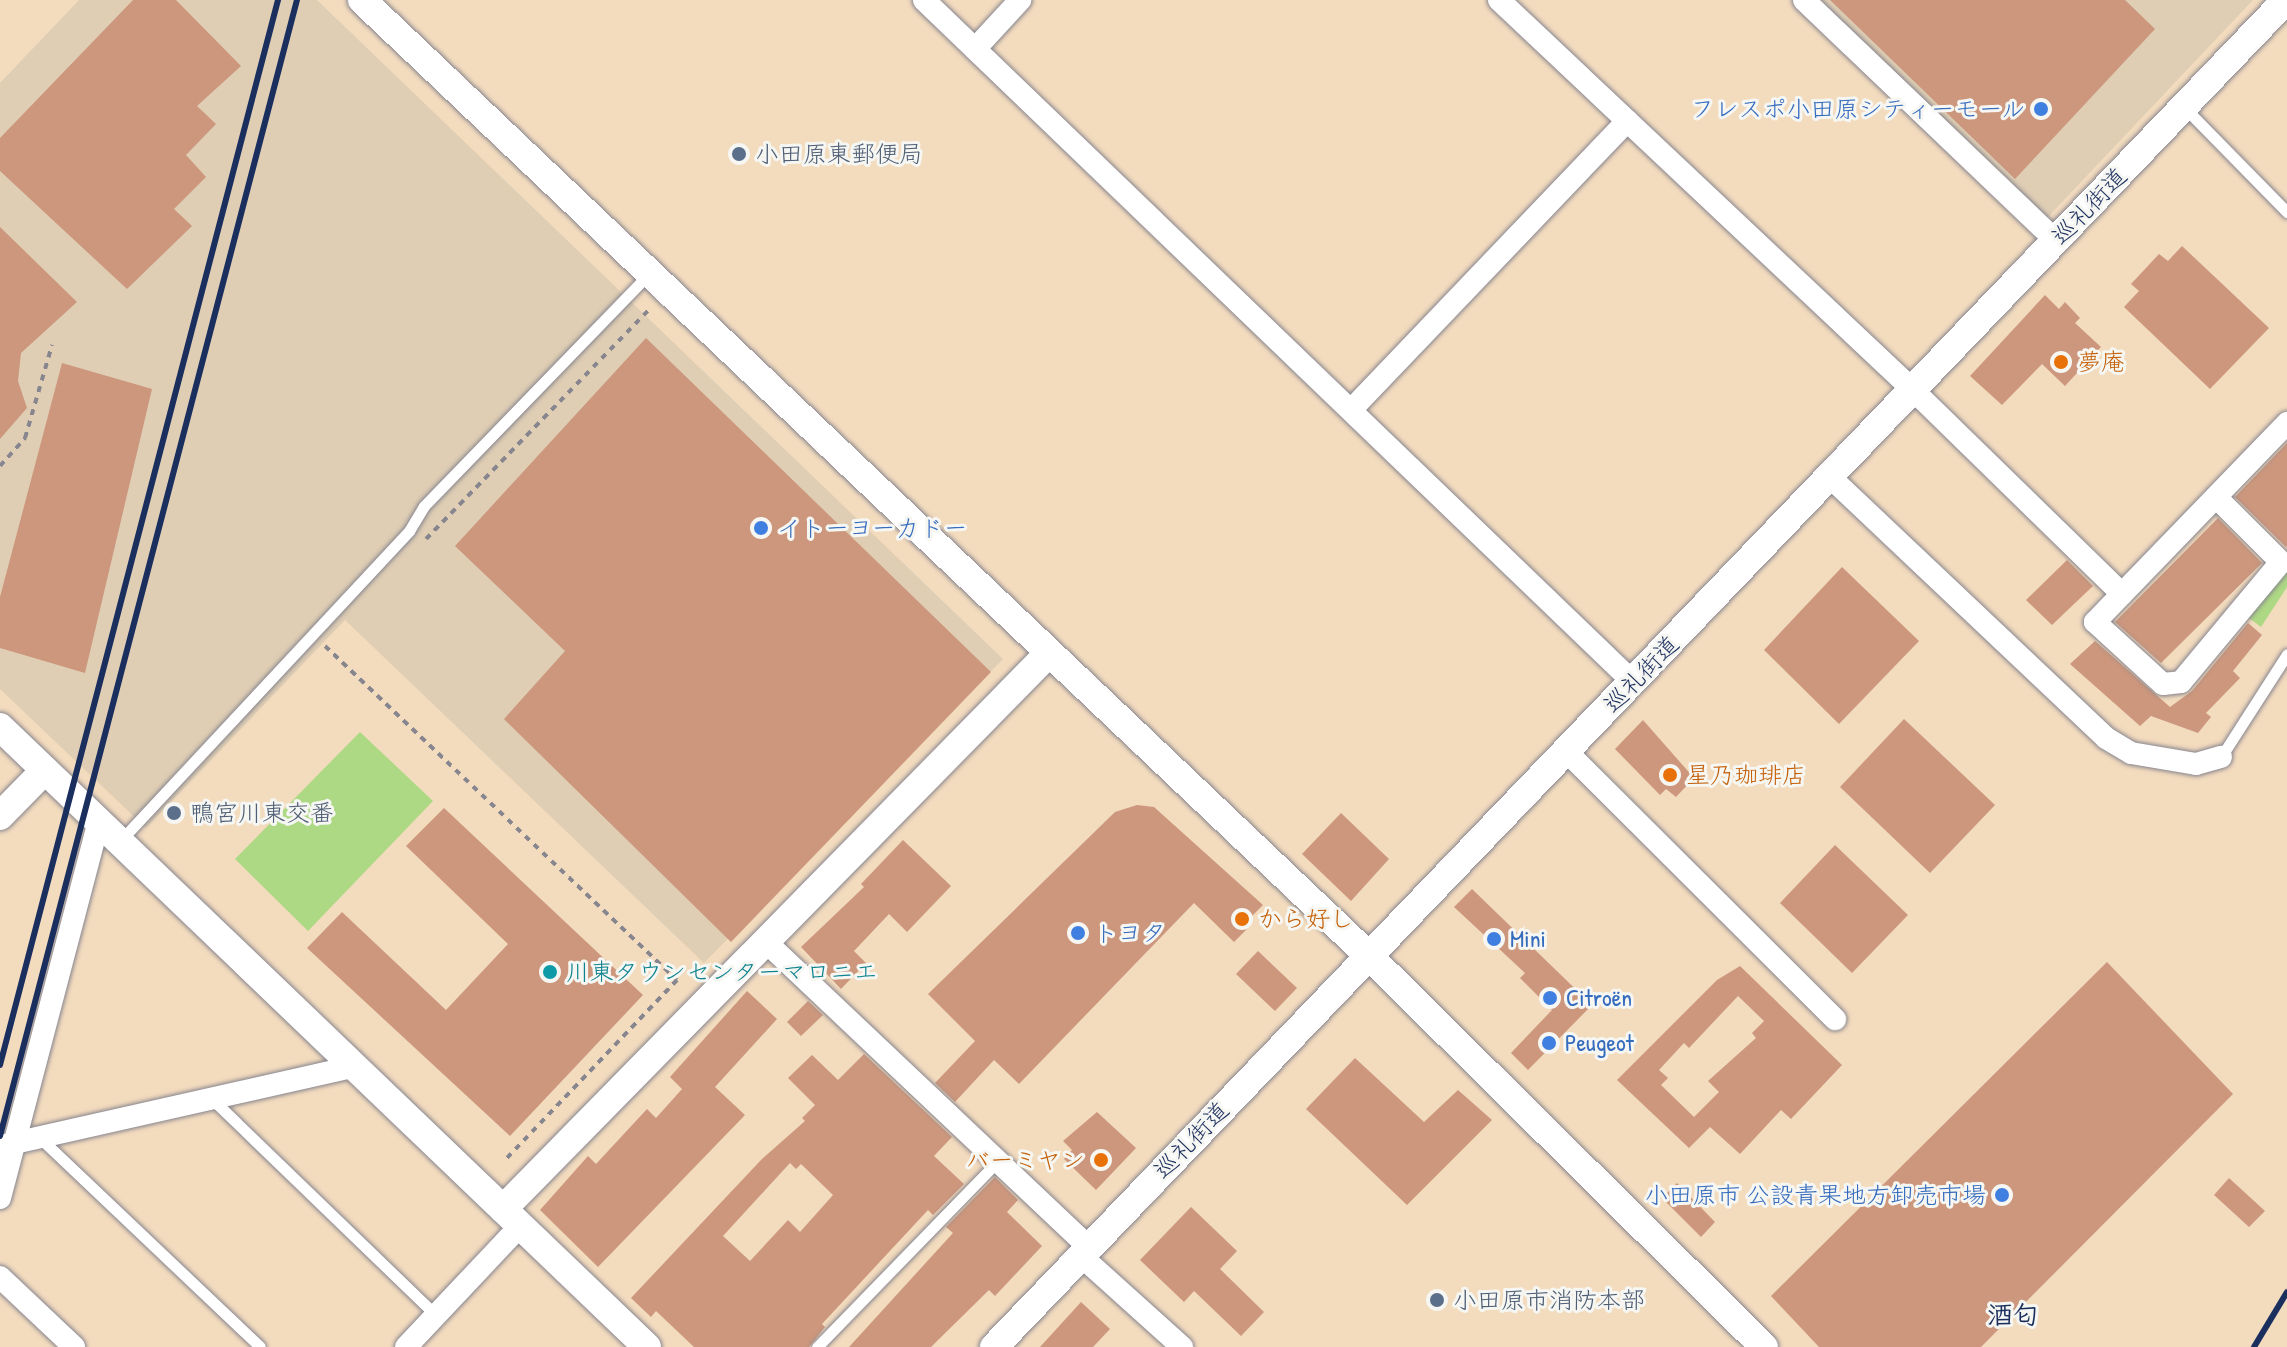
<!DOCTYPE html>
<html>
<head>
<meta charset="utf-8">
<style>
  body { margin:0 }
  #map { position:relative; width:2287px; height:1347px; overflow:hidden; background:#f3dbbe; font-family:"Patrick Hand","Klee One",sans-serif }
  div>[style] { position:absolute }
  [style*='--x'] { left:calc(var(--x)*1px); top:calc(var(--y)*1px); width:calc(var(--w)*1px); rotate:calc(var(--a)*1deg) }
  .built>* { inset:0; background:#dfceb4 }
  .green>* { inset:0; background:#add884 }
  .building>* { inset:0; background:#cc977d }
  .path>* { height:4px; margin-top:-2px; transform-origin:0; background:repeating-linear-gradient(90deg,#87858e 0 6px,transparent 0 12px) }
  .roads { filter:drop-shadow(0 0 2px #87858e) drop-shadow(0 0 2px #87858e) }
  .service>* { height:11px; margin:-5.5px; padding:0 5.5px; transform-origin:5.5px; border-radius:5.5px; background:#fff }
  .minor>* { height:22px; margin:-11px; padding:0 11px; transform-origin:11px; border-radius:11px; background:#fff }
  .tertiary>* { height:28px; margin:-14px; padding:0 14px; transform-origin:14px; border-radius:14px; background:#fff }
  .rail>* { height:6px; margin:-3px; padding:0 3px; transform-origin:3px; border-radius:3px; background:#1b2f5e }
  .dots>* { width:22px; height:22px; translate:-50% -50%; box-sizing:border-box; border:4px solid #f6f6f2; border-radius:50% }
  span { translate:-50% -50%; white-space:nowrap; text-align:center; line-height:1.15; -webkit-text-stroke:6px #f6f6f2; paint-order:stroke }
  .shop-label { font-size:24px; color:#366cbe }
  .right { translate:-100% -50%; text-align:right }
  .left { translate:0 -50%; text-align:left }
  .service-label { font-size:24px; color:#4e5e75 }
  .street-label { font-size:24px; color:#1b2f5e }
  .food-label { font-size:24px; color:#c56008 }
  .culture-label { font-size:24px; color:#0d838f }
  .neighbourhood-label { font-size:26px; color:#1b2f5e; font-weight:700 }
</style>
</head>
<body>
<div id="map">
  <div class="built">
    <div style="clip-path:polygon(79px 0,317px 0,1003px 659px,704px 963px,345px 620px,146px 828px,0 689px,0 83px)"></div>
    <div style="clip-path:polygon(1818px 0,2253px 0,2047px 218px)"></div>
  </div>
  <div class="green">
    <div style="clip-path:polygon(2287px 572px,2287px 587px,2261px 627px,2245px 615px)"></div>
    <div style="clip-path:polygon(360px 732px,433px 801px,308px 931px,235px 859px)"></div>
  </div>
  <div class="building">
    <div style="clip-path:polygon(133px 0,176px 0,241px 66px,197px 106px,216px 124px,186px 155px,206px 177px,174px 209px,192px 226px,127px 289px,0 171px,0 138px)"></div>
    <div style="clip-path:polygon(1830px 0,2125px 0,2155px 29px,2015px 179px)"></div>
    <div style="clip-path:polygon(0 227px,77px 302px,21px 353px,18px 381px,27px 408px,0 439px)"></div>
    <div style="clip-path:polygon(2182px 246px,2269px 328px,2210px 389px,2124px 307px,2139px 291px,2131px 284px,2159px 254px,2168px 261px)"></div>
    <div style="clip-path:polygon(2045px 295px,2059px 309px,2065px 302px,2080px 318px,2075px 323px,2101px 347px,2065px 386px,2042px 364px,2002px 405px,1970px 376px)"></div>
    <div style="clip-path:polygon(646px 338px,991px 672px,731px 942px,504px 719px,565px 651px,455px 546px)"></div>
    <div style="clip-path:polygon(62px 363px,152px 389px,85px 673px,0 648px,0 597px)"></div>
    <div style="clip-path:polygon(2287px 443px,2287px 546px,2286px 547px,2235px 497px)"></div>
    <div style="clip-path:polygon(2218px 518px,2262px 563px,2161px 663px,2115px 622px)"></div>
    <div style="clip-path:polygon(2067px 560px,2093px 586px,2052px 625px,2026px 600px)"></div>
    <div style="clip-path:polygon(1842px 567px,1919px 641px,1839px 724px,1764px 650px)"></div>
    <div style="clip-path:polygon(2248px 623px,2262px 635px,2233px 671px,2240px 678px,2206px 713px,2211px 717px,2198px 733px,2151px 716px,2140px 726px,2070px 664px,2095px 641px,2170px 707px,2192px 691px)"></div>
    <div style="clip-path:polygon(1904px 719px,1995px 805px,1930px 873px,1840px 787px)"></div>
    <div style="clip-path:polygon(1643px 720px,1694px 778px,1676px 797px,1666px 789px,1660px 795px,1615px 749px)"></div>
    <div style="clip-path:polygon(1137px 805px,1154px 807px,1263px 905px,1246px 922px,1250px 926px,1234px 942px,1194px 903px,1019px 1084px,994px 1060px,955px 1102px,935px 1083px,975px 1041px,928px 994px,1115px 812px)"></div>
    <div style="clip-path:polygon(444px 808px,643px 995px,510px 1136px,307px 948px,342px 912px,446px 1010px,508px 944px,406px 846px)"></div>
    <div style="clip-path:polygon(1341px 813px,1389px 859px,1351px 901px,1302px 854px)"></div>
    <div style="clip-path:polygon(903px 840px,951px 886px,907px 932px,889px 914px,854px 951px,866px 963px,841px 989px,801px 947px,864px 887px,861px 884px)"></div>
    <div style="clip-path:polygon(1835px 845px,1908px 915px,1852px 973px,1780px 903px)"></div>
    <div style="clip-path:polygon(1472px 889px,1592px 1005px,1528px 1070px,1511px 1053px,1552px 1010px,1520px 978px,1525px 973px,1454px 907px)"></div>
    <div style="clip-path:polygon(1258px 951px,1297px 988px,1275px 1011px,1236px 974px)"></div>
    <div style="clip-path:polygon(2107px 962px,2233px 1094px,1981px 1347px,1819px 1347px,1771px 1296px)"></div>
    <div style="clip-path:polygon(evenodd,1740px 966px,1842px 1065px,1791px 1119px,1781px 1110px,1740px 1154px,1710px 1127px,1689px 1148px,1617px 1080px,1717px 980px,1740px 966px,1738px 996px,1764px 1021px,1752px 1033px,1756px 1038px,1708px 1081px,1719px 1092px,1694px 1117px,1661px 1085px,1668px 1078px,1659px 1070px,1684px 1043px,1689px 1048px,1738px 996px)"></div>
    <div style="clip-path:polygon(747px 991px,777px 1019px,715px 1087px,745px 1115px,598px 1267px,540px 1210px,588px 1156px,596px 1164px,647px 1109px,656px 1118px,682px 1089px,670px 1077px)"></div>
    <div style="clip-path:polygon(808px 1001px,823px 1015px,801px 1036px,787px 1022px)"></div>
    <div style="clip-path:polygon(evenodd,864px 1054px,952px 1137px,934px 1156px,964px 1184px,933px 1215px,928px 1210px,822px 1324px,825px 1327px,809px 1347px,694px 1347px,656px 1311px,651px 1317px,631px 1298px,761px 1160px,805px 1121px,802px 1118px,815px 1105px,788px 1078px,812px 1055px,838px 1080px,864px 1054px,790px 1163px,796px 1169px,801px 1164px,833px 1195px,800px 1232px,788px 1220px,750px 1261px,723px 1236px,790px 1163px)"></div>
    <div style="clip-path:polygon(1355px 1058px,1424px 1122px,1458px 1090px,1492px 1120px,1407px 1205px,1306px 1109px)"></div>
    <div style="clip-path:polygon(1097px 1112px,1136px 1148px,1096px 1190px,1064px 1159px,1072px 1150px,1063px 1141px)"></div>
    <div style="clip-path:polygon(995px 1177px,1018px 1200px,1007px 1212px,1042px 1246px,995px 1296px,989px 1290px,931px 1347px,849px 1347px,953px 1233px,946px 1227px)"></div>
    <div style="clip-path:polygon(2229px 1178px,2265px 1211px,2249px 1227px,2214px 1195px)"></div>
    <div style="clip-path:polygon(1677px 1183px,1715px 1222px,1701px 1237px,1662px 1198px)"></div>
    <div style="clip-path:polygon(1191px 1207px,1237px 1251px,1220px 1269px,1264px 1312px,1241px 1336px,1194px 1291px,1184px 1302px,1140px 1260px)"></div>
    <div style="clip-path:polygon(1081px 1302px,1110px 1329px,1093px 1347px,1040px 1347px)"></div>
  </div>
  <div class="path">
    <div style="--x:0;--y:466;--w:38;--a:-48"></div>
    <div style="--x:25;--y:438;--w:97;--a:-73.8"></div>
    <div style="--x:426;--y:539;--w:322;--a:-45.8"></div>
    <div style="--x:325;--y:646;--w:485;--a:43.5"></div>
    <div style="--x:677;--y:980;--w:249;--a:133.7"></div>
  </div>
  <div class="roads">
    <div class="service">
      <div style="--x:2184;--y:107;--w:147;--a:45.6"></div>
      <div style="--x:2221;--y:757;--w:122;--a:-57.3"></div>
      <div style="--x:121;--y:840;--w:422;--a:-47"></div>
      <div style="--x:409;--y:531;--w:29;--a:-59"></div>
      <div style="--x:424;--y:506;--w:323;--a:-45.9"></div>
      <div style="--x:212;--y:1099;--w:311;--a:44"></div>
      <div style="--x:40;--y:1138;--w:303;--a:43.5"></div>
      <div style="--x:817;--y:1347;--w:257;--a:-45.8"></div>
    </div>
    <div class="minor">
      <div style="--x:924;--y:0;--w:984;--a:43.89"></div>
      <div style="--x:1499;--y:0;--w:567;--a:43.29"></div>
      <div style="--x:1912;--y:389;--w:293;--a:44.3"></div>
      <div style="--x:2122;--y:594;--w:238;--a:-46"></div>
      <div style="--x:1804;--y:0;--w:349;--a:43.7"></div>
      <div style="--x:975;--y:49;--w:67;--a:-47.4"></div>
      <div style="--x:1351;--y:410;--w:400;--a:-46.3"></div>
      <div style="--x:1830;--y:477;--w:380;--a:43.4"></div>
      <div style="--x:2106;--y:738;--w:29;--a:31"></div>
      <div style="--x:2131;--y:753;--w:66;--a:9.6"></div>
      <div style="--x:2196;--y:764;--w:26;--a:-16"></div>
      <div style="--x:2122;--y:594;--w:39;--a:134"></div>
      <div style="--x:2095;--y:622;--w:92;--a:42.4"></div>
      <div style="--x:2163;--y:684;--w:18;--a:-6"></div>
      <div style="--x:2181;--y:682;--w:156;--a:-50.2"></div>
      <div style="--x:2281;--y:562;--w:92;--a:-135"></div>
      <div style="--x:1566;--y:751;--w:380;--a:44.9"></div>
      <div style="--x:766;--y:942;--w:444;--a:43.4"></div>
      <div style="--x:1;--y:1146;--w:363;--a:-12.7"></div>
      <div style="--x:0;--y:1198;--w:390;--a:-75.3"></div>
      <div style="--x:1081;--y:1256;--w:136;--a:42"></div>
      <div style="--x:0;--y:1277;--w:102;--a:43.4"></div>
      <div style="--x:406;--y:1347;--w:166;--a:-46.7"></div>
    </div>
    <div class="tertiary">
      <div style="--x:362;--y:0;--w:1387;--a:43.51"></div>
      <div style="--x:1368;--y:955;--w:557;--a:44.71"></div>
      <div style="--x:0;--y:727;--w:896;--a:43.78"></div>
      <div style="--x:0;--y:816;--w:64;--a:-45.6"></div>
      <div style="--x:503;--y:1209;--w:778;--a:-45.52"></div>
      <div style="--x:994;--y:1347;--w:1866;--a:-46.19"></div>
    </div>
  </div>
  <div class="rail">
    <div style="--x:0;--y:1065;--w:1101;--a:-75.37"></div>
    <div style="--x:0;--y:1136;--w:1174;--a:-75.35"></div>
    <div style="--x:2254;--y:1347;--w:64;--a:-59"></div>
  </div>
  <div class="dots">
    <div style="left:2041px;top:109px;background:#3f7fe0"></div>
    <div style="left:739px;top:154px;background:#5c6f8a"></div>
    <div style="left:2061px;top:362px;background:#e8710a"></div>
    <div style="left:761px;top:528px;background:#3f7fe0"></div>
    <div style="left:1670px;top:775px;background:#e8710a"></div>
    <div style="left:174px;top:813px;background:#5c6f8a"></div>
    <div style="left:1242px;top:919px;background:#e8710a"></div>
    <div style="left:1078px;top:933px;background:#3f7fe0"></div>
    <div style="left:1494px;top:939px;background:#3f7fe0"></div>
    <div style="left:550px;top:972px;background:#0f9aa8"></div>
    <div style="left:1550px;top:998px;background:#3f7fe0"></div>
    <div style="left:1549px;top:1043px;background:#3f7fe0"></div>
    <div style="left:1101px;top:1160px;background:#e8710a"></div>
    <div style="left:2002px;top:1195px;background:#3f7fe0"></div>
    <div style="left:1437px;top:1300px;background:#5c6f8a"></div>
  </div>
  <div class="shop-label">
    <span class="right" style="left:2025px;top:109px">フレスポ小田原シティーモール</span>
    <span class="left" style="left:777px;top:528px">イトーヨーカドー</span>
    <span class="left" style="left:1094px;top:933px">トヨタ</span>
    <span class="left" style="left:1510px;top:939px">Mini</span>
    <span class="left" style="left:1566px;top:998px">Citroën</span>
    <span class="left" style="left:1565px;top:1043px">Peugeot</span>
    <span class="right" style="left:1986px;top:1195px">小田原市 公設青果地方卸売市場</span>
  </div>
  <div class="service-label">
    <span class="left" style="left:755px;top:154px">小田原東郵便局</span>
    <span class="left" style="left:190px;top:813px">鴨宮川東交番</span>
    <span class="left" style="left:1453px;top:1300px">小田原市消防本部</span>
  </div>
  <div class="street-label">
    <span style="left:2089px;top:206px;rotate:-46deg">巡礼街道</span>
    <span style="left:1641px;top:674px;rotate:-46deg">巡礼街道</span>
    <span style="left:1191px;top:1140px;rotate:-46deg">巡礼街道</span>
  </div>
  <div class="food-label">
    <span class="left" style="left:2077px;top:362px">夢庵</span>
    <span class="left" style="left:1686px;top:775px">星乃珈琲店</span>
    <span class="left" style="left:1258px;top:919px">から好し</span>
    <span class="right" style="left:1085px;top:1160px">バーミヤン</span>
  </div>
  <div class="culture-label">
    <span class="left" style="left:566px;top:972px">川東タウンセンターマロニエ</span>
  </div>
  <div class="neighbourhood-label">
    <span style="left:2013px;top:1315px">酒匂</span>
  </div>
</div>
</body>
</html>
